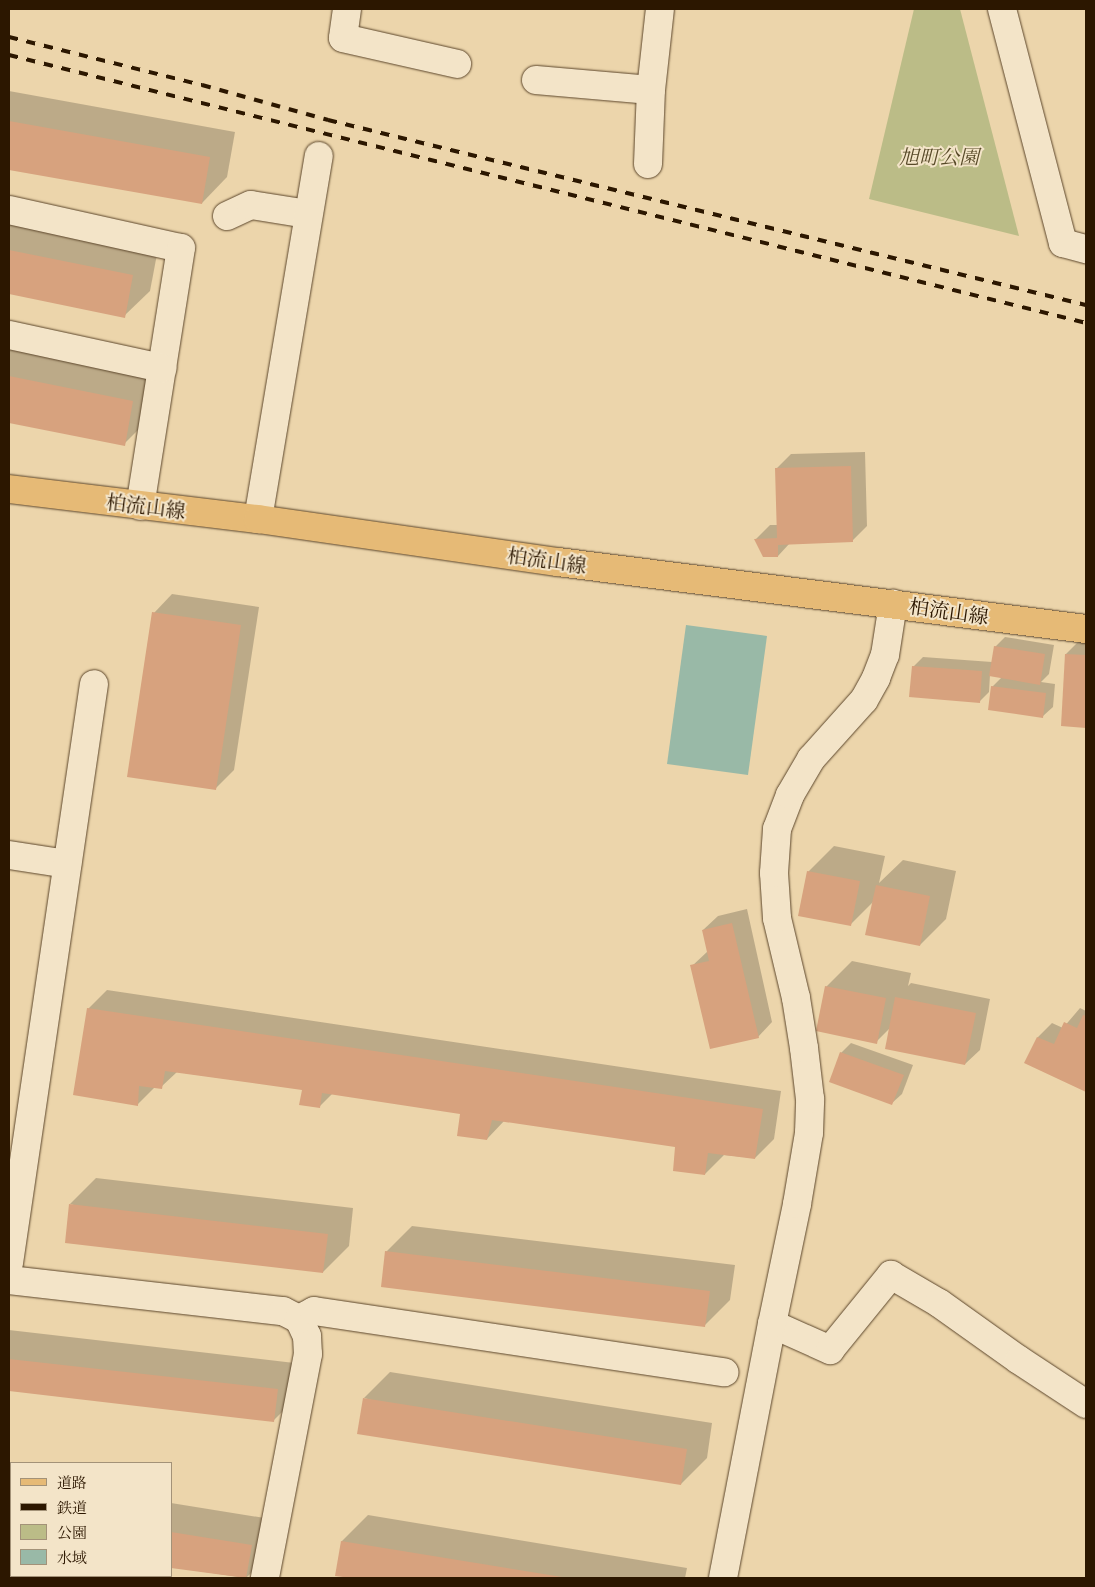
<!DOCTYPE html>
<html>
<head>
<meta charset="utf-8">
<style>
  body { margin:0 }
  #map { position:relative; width:1095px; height:1587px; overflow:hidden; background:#ecd5ab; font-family:"Gentium Book Plus","Noto Serif JP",serif }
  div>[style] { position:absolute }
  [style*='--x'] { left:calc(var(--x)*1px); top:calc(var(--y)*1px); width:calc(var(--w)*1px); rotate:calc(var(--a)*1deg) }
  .green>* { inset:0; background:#bbbc87 }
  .water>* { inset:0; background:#99b9a7 }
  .shadow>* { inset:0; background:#0003 }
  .building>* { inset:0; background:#d7a27e }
  .roads { filter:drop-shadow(0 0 1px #5c462b) drop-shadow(0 0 1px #5c462b) }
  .minor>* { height:28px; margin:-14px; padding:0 14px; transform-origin:14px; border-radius:14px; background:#f3e4c8 }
  .major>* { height:28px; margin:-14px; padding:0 14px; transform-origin:14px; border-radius:14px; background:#e6ba76 }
  .rail>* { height:4px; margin-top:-2px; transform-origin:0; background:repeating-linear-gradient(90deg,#2c1700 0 9px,transparent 0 18px) }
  span { translate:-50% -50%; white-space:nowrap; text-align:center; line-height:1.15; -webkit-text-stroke:4px #f3e4c8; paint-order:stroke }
  .park-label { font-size:20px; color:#574928; font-style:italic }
  .street-label { font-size:20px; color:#2c1700 }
  .frame { position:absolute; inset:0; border:10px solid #2c1700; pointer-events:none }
  .legend { position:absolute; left:10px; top:1462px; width:162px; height:115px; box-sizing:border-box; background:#f3e4c8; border:1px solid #a39278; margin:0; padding:6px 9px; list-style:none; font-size:15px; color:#2c1700 }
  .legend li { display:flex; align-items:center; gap:10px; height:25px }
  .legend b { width:25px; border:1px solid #a39278 }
</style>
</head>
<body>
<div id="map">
  <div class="green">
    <div style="clip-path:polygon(914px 9px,960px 9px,1019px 236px,869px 199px)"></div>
  </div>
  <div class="water">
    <div style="clip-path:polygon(686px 625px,767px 636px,748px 775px,667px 764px)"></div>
  </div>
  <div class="shadow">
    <div style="clip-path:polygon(9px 91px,235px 132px,227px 177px,202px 203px,9px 168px)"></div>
    <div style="clip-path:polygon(9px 219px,158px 249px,150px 291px,124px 316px,9px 293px)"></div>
    <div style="clip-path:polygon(9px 346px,159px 375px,150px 418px,124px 444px,9px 422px)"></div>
    <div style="clip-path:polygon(865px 452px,867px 526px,852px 541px,790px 543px,778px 556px,756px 539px,770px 525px,778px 525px,776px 469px,791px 454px)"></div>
    <div style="clip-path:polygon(172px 594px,259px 607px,234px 770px,215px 789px,154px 613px)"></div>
    <div style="clip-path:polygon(1086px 634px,1086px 726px,1062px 725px,1066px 654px)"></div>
    <div style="clip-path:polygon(1005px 637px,1054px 645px,1049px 674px,1041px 682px,1055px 684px,1053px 707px,1043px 716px,992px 687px,1002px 677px,990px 675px,989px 692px,980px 701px,913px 667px,923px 657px,992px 662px,995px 647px)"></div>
    <div style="clip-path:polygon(834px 846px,885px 856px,879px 883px,903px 860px,956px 871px,946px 919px,920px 945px,874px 901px,851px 924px,808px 872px)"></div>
    <div style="clip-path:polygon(747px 909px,772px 1022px,758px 1037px,692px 966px,708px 951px,703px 930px,718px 916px)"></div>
    <div style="clip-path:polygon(852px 961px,911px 973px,908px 986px,911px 983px,990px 999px,980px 1050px,965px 1064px,890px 1028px,876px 1042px,826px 987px)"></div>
    <div style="clip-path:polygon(107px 990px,781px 1091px,774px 1139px,755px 1158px,724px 1155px,705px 1174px,677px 1146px,505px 1120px,487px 1139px,461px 1113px,333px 1093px,319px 1107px,303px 1089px,177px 1072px,161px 1087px,155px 1087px,137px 1105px,88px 1009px)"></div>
    <div style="clip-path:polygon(1080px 1008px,1086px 1011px,1086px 1090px,1026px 1063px,1038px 1037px,1052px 1023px,1063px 1028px)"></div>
    <div style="clip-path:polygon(851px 1043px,913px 1065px,902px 1094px,892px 1103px,841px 1053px)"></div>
    <div style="clip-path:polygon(96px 1178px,353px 1208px,349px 1246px,323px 1272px,70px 1204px)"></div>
    <div style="clip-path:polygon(412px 1226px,735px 1265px,730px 1300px,704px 1326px,386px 1252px)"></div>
    <div style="clip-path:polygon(9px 1330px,303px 1364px,299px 1395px,273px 1421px,9px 1390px)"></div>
    <div style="clip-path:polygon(390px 1372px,712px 1423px,707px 1458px,681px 1484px,364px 1398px)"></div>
    <div style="clip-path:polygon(9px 1476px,11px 1476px,11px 1541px,9px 1540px)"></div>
    <div style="clip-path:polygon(171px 1503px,277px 1520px,271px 1553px,246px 1578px,171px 1567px)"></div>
    <div style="clip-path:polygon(368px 1515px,687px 1568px,685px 1578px,359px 1578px,337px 1575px,342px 1541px)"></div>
  </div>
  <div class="building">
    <div style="clip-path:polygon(9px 121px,210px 157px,202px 204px,9px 170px)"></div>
    <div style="clip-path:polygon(9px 250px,133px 275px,125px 318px,9px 294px)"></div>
    <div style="clip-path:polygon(9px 376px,133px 401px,125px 446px,9px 423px)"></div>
    <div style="clip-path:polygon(851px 466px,853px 542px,778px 545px,778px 557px,763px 557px,754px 539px,777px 538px,775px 468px)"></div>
    <div style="clip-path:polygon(152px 612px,241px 625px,216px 790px,127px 777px)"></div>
    <div style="clip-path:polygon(994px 646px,1045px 654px,1040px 685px,989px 676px)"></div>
    <div style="clip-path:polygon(1065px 654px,1086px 655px,1086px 728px,1061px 726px)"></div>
    <div style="clip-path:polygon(912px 666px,982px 671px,980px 703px,909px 697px)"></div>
    <div style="clip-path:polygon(991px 686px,1046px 693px,1043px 718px,988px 710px)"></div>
    <div style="clip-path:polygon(807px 871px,860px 881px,851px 926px,798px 916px)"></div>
    <div style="clip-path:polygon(876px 885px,930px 896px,920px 946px,865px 935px)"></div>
    <div style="clip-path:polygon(732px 923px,759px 1038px,710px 1049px,690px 965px,709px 961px,702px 930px)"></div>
    <div style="clip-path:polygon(825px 986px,886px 998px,877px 1044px,816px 1031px)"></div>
    <div style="clip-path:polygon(895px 997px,976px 1013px,965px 1065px,885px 1049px)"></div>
    <div style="clip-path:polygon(87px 1008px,763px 1109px,755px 1159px,708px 1153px,705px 1175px,673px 1171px,675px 1147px,492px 1120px,487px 1140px,457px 1136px,460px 1114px,322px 1093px,320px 1108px,299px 1105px,302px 1090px,165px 1071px,162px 1089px,139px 1086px,138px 1106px,73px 1095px)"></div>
    <div style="clip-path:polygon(1083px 1015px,1086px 1016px,1086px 1092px,1024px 1063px,1037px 1037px,1054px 1044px,1064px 1022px,1077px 1028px)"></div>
    <div style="clip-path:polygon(840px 1052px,904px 1075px,892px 1105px,829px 1082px)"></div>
    <div style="clip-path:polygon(69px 1204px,328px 1234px,323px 1273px,65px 1243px)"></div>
    <div style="clip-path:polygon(385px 1251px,710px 1291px,705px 1327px,381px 1287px)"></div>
    <div style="clip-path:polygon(9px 1359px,278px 1389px,274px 1422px,9px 1391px)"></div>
    <div style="clip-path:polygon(363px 1398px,687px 1449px,681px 1485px,357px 1434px)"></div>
    <div style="clip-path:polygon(9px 1506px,11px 1506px,11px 1542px,9px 1542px)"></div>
    <div style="clip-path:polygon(171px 1532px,252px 1545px,246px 1578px,171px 1568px)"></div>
    <div style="clip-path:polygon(341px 1541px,562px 1577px,562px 1578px,351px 1578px,335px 1576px)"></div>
  </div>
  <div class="roads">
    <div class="minor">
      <div style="--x:347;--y:9;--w:29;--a:98"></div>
      <div style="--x:343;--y:38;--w:117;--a:12.8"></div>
      <div style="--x:1002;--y:9;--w:242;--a:75.4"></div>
      <div style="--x:1063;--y:243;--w:24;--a:15"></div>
      <div style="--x:536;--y:80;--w:115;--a:5"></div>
      <div style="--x:648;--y:164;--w:74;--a:-87.7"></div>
      <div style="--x:651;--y:90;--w:81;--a:-83.7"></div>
      <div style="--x:9;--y:210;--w:176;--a:12.5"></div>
      <div style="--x:181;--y:248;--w:261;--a:99"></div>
      <div style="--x:227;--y:216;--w:26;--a:-25"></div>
      <div style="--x:251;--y:205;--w:58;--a:9"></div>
      <div style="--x:9;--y:335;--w:157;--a:12.2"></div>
      <div style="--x:258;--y:519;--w:368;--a:-80.5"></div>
      <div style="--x:9;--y:855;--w:59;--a:8.8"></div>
      <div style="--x:9;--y:1263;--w:585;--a:-81.65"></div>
      <div style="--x:9;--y:1280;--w:276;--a:6.5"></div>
      <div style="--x:283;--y:1311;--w:18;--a:27"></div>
      <div style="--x:299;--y:1319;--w:19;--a:65"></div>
      <div style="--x:307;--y:1336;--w:18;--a:87"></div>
      <div style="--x:308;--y:1354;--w:228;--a:100.9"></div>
      <div style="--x:299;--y:1319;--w:17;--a:-28"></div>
      <div style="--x:314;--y:1311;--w:415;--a:8.5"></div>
      <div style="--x:772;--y:1324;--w:64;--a:24.1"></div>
      <div style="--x:830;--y:1350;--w:97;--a:-50.9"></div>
      <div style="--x:891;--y:1275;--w:56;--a:30.3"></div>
      <div style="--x:939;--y:1303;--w:98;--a:35.5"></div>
      <div style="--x:1019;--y:1360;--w:80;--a:33.3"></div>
      <div style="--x:723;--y:1578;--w:259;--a:-79.1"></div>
      <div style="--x:772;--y:1324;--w:123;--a:-78.2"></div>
      <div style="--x:797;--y:1204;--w:72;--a:-80.4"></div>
      <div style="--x:809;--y:1133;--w:34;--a:-88"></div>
      <div style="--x:810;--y:1099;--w:51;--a:-96.7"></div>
      <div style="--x:804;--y:1048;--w:51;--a:-99.1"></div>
      <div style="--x:796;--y:998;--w:82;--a:-103.4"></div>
      <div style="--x:777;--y:918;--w:45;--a:-93.8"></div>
      <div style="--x:774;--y:873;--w:44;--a:-86.1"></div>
      <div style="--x:777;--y:829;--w:36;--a:-69"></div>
      <div style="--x:790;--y:795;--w:42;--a:-59.7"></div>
      <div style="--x:811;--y:759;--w:79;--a:-48.1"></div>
      <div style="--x:864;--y:700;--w:25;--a:-61"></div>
      <div style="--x:876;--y:678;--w:25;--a:-69"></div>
      <div style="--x:885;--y:655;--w:52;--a:-81.1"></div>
    </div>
    <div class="major">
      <div style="--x:9;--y:489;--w:251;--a:6.9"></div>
      <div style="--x:258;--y:519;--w:303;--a:8.2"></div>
      <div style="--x:558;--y:562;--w:532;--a:7.23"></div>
    </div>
  </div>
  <div class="rail">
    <div style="--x:9;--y:37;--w:199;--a:14"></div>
    <div style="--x:202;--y:85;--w:131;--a:15.5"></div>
    <div style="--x:328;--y:120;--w:780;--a:13.72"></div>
    <div style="--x:9;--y:55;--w:1110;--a:13.97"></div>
  </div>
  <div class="park-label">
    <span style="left:939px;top:156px">旭町公園</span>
  </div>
  <div class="street-label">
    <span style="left:146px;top:506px;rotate:7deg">柏流山線</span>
    <span style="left:547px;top:560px;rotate:8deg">柏流山線</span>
    <span style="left:949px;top:611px;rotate:8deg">柏流山線</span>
  </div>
  <div class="frame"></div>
  <ul class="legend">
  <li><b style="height:6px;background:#e6ba76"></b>道路</li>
  <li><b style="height:6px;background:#2c1700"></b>鉄道</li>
  <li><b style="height:14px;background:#bbbc87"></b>公園</li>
  <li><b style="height:14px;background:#99b9a7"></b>水域</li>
  </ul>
</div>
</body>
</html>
